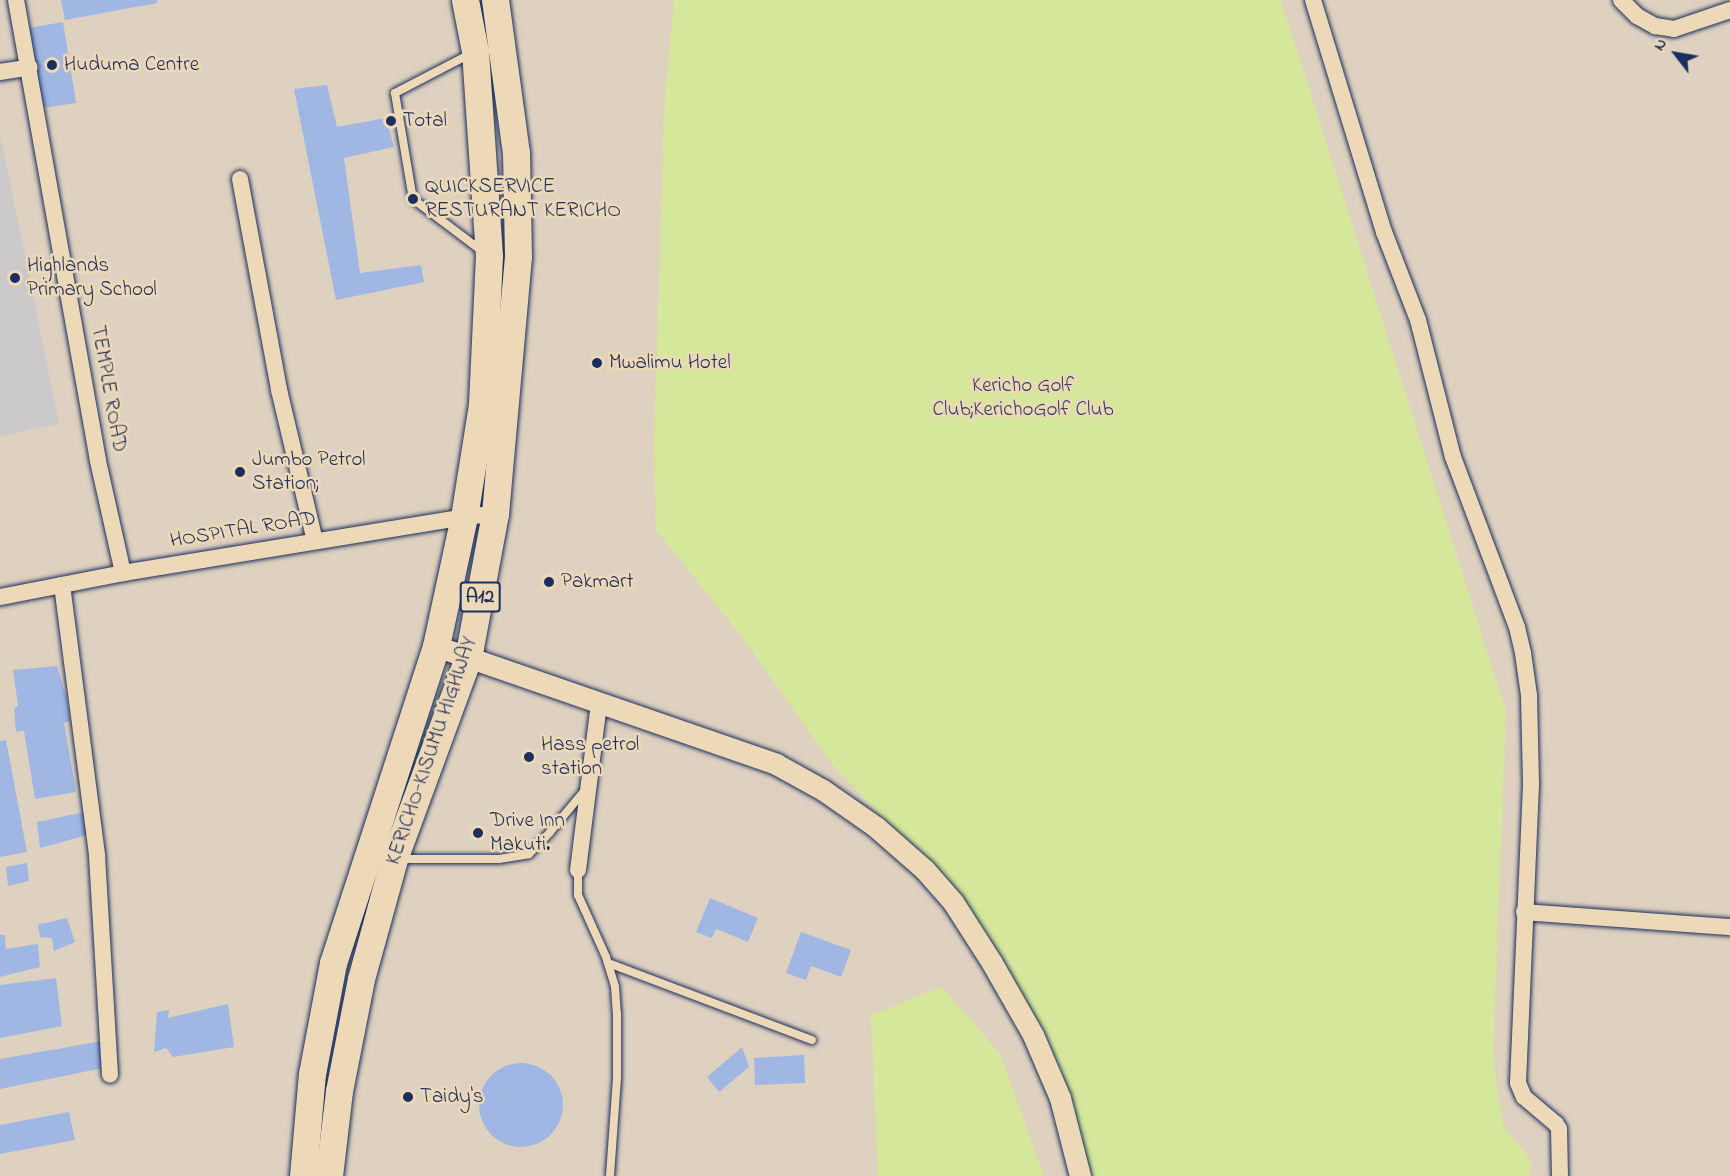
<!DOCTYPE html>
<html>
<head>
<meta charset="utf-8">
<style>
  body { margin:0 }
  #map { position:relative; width:1730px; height:1176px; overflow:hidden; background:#ded1c0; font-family:"Indie Flower",sans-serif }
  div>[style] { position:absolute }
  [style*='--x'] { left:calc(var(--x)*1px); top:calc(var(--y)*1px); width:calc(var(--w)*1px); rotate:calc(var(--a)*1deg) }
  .built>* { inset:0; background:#cbc9ca }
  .green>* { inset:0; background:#d5e79b }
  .building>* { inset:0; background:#a0b6e3 }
  .round { border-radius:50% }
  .roads { filter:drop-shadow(0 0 2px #1b2f5e) drop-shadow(0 0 2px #1b2f5e) }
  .service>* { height:8px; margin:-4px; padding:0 4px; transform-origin:4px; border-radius:4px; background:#edd8b7 }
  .minor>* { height:16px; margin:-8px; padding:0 8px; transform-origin:8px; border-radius:8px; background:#edd8b7 }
  .tertiary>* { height:21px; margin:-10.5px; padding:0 10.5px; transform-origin:10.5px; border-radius:10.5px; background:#edd8b7 }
  .trunk>* { height:27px; margin:-13.5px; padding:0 13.5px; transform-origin:13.5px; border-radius:13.5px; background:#edd8b7 }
  .dots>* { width:16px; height:16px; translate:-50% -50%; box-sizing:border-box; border:3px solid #edd8b7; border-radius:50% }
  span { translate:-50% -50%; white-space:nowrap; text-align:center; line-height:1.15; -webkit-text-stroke:5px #edd8b7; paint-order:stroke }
  .shield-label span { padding:2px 4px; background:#edd8b7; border:2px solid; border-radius:4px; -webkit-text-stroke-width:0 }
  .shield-label { font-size:20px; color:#1b2f5e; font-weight:700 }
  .poi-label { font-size:21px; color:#1b2f5e }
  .left { translate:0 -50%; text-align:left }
  .park-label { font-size:21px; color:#2e4164 }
  .street-label { font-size:21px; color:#1b2f5e }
  .north { position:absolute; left:1646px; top:24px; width:60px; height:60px; -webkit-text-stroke:4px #edd8b7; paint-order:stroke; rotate:301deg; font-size:16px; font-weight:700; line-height:24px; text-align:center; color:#1b2f5e }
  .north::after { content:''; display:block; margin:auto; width:21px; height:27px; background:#1b2f5e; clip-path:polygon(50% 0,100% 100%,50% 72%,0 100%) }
</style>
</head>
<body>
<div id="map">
  <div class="built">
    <div style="clip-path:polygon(0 133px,59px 424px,0 436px)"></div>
  </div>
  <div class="green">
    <div style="clip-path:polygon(674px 0,1281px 0,1506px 711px,1493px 1055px,1503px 1126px,1532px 1161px,1529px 1176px,1084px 1176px,1066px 1095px,928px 867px,833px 765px,739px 633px,656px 530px,654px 443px,664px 111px)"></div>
    <div style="clip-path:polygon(942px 987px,1000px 1054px,1044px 1176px,878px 1176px,871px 1015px)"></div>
  </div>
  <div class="building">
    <div style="clip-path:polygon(61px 0,157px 0,157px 3px,65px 20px)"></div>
    <div style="clip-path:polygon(63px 22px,76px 103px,42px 108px,29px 28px)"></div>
    <div style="clip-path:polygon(327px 85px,337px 127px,386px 118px,394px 147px,344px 158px,360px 273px,421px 265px,424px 282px,336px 300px,294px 89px)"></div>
    <div style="clip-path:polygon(57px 666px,67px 700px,70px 721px,64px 723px,76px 792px,35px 799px,24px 731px,16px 732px,14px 709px,18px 705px,13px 670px)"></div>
    <div style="clip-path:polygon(6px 740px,27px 852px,0 857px,0 741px)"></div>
    <div style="clip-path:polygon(85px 812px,87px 835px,40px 848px,37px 822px)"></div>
    <div style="clip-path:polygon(27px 863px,29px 881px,8px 886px,6px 867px)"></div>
    <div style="clip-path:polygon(710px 898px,758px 918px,748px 942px,716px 929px,712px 938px,696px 932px)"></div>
    <div style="clip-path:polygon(67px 918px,75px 942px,54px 951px,52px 938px,40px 937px,38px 925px)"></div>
    <div style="clip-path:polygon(801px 932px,851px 950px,841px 977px,811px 966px,806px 980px,786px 973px)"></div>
    <div style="clip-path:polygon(0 935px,5px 935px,6px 949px,38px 944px,40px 967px,0 977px)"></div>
    <div style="clip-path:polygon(56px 978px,62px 1026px,0 1038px,0 985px)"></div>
    <div style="clip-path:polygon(228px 1004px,234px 1047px,173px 1057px,166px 1048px,154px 1052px,157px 1012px,169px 1010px,168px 1018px)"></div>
    <div style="clip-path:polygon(102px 1041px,103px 1068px,0 1089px,0 1059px)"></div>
    <div style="clip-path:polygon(742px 1047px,749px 1067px,719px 1092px,707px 1077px)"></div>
    <div style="clip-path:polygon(804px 1055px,805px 1083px,755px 1085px,754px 1058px)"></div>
    <div class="round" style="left:479px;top:1063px;width:84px;height:84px"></div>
    <div style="clip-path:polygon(69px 1112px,75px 1140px,0 1154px,0 1125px)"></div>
  </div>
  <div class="roads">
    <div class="service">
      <div style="--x:472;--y:53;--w:87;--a:152.5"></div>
      <div style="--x:395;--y:93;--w:108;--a:80.4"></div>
      <div style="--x:413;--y:199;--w:86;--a:37"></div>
      <div style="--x:398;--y:859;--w:101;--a:0"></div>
      <div style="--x:499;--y:859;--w:30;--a:-9"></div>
      <div style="--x:529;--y:854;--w:30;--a:-46"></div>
      <div style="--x:550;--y:832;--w:56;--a:-50.1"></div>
      <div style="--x:578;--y:870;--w:25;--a:90"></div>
      <div style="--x:578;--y:895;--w:68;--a:65.7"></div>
      <div style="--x:606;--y:957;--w:31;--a:73"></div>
      <div style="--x:615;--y:987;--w:26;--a:86"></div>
      <div style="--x:617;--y:1013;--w:65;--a:90"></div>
      <div style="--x:617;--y:1078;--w:98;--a:94.1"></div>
      <div style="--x:608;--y:963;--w:218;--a:20.7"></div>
    </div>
    <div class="minor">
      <div style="--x:16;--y:0;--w:468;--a:79.9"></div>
      <div style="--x:98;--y:461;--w:115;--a:77.4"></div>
      <div style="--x:1313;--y:0;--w:243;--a:73"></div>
      <div style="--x:1384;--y:232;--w:94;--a:68.9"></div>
      <div style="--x:1418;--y:320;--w:141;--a:75.7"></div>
      <div style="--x:1453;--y:457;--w:182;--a:69.4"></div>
      <div style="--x:1517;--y:627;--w:27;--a:77"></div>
      <div style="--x:1523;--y:653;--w:42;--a:81.9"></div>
      <div style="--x:1529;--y:695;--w:90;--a:88.7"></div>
      <div style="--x:1531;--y:785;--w:298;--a:92.5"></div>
      <div style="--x:1518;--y:1083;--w:15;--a:67"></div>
      <div style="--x:1524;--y:1097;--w:42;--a:40.2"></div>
      <div style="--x:1556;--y:1124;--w:6;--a:59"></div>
      <div style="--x:1559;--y:1129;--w:47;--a:88.8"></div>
      <div style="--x:1621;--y:0;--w:23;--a:45"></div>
      <div style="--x:1637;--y:16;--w:21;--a:29"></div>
      <div style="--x:1655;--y:26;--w:19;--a:9"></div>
      <div style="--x:1674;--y:29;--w:59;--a:-18.7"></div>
      <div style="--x:0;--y:72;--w:30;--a:-9"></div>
      <div style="--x:240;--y:179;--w:215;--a:79.5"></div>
      <div style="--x:279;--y:390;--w:155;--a:76.6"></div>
      <div style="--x:62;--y:585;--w:273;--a:82.6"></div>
      <div style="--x:97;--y:856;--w:219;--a:86.6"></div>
      <div style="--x:0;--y:597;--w:125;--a:-11"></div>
      <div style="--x:123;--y:573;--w:346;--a:-9.3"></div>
      <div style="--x:464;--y:517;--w:31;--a:-6"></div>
      <div style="--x:578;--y:870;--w:167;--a:-82.8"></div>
      <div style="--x:1524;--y:912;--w:207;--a:4.2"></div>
    </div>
    <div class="tertiary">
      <div style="--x:436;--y:646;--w:360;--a:19.1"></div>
      <div style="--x:776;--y:764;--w:54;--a:29"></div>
      <div style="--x:823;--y:790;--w:65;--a:34.9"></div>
      <div style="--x:876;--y:827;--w:65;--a:41.3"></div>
      <div style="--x:925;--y:870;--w:43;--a:48.8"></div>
      <div style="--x:953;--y:902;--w:72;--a:57.4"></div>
      <div style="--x:992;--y:963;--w:83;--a:60.3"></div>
      <div style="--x:1033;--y:1035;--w:69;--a:66.8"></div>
      <div style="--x:1060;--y:1098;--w:81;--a:75.6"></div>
    </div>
    <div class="trunk">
      <div style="--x:303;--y:1176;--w:102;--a:-85"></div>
      <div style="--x:312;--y:1074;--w:113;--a:-79.3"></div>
      <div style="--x:333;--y:963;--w:333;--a:-72"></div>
      <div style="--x:436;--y:646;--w:132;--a:-77.8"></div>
      <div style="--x:464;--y:517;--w:114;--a:-80.9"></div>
      <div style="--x:482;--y:404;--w:148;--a:-87.3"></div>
      <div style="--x:489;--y:256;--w:205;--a:-93.9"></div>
      <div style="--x:475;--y:51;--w:52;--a:-101.1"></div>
      <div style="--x:329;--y:1176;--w:86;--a:-83.3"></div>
      <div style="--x:339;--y:1091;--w:114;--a:-78.9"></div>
      <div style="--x:361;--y:979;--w:124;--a:-74.6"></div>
      <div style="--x:394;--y:859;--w:214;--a:-69.8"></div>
      <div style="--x:468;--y:658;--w:147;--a:-79.4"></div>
      <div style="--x:495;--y:514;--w:259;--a:-84.9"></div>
      <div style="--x:518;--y:256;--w:103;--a:-91.1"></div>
      <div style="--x:516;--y:153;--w:154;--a:-97.8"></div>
    </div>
  </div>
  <div class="dots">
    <div style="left:52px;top:65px;background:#1b2f5e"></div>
    <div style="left:391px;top:121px;background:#1b2f5e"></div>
    <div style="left:413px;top:199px;background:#1b2f5e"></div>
    <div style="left:15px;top:278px;background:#1b2f5e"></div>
    <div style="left:597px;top:363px;background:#1b2f5e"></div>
    <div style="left:240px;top:472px;background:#1b2f5e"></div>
    <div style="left:549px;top:582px;background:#1b2f5e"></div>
    <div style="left:529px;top:757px;background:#1b2f5e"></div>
    <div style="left:478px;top:833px;background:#1b2f5e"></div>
    <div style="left:408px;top:1097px;background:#1b2f5e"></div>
  </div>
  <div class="shield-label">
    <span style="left:480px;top:597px">A12</span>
  </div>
  <div class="poi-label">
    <span class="left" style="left:64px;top:65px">Huduma Centre</span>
    <span class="left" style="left:403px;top:121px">Total</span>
    <span class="left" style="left:425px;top:199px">QUICKSERVICE<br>RESTURANT KERICHO</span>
    <span class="left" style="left:27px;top:278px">Highlands<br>Primary School</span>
    <span class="left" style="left:609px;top:363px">Mwalimu Hotel</span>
    <span class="left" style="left:252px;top:472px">Jumbo Petrol<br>Station;</span>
    <span class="left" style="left:561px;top:582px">Pakmart</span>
    <span class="left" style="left:541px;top:757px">Hass petrol<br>station</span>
    <span class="left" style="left:490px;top:833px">Drive Inn<br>Makuti.</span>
    <span class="left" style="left:420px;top:1097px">Taidy's</span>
  </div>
  <div class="park-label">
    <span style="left:1023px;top:398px">Kericho Golf<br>Club;KerichoGolf Club</span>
  </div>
  <div class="street-label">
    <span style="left:108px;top:389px;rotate:80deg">TEMPLE ROAD</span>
    <span style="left:243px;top:530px;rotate:-9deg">HOSPITAL ROAD</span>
    <span style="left:432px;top:751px;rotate:-71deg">KERICHO-KISUMU HIGHWAY</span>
  </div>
  <div class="north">N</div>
</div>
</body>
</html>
